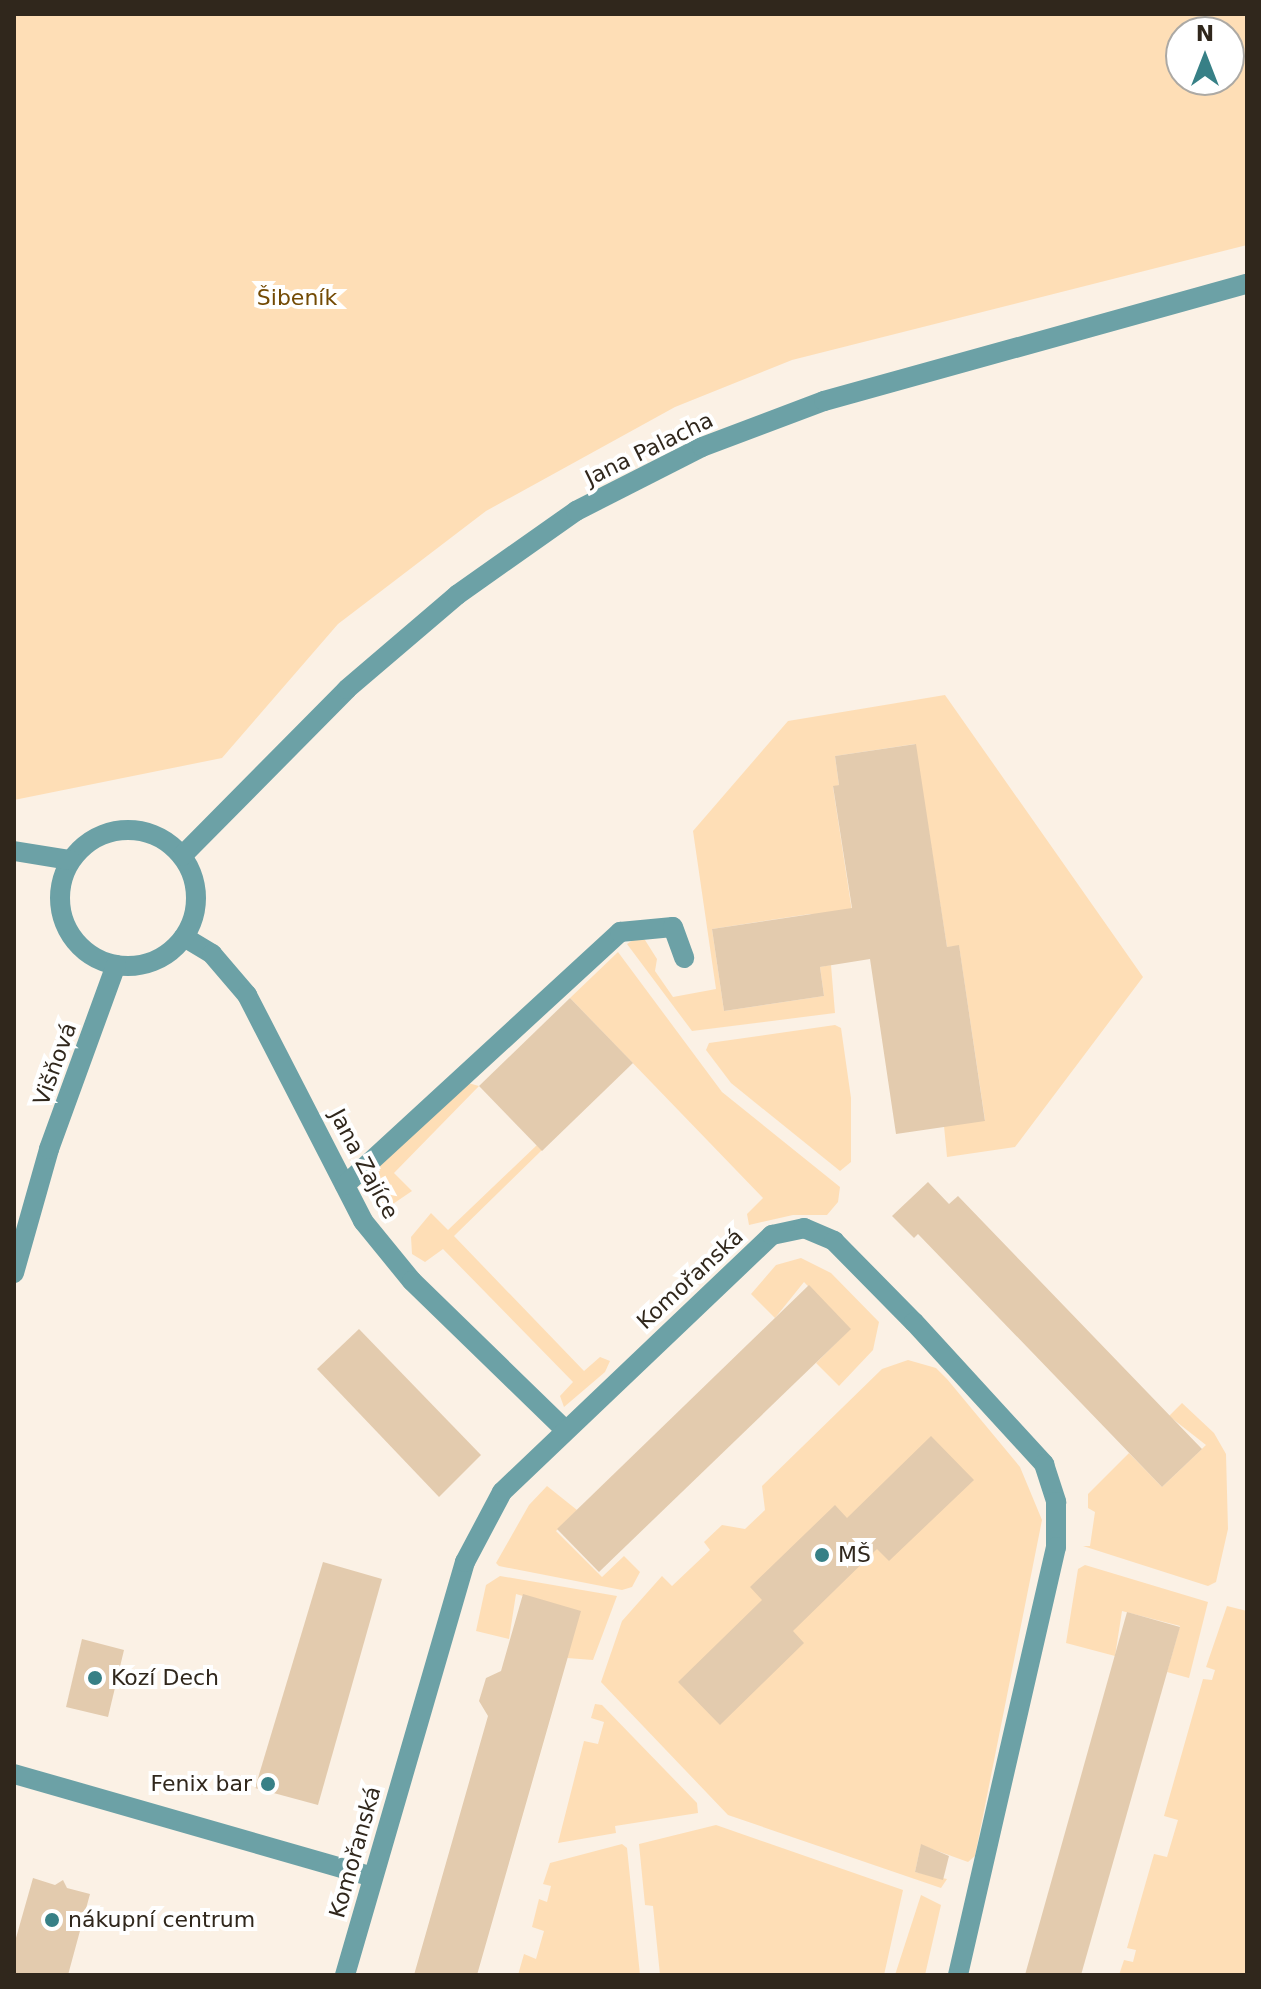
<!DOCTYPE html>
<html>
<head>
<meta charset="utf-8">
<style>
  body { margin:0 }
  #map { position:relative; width:1261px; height:1989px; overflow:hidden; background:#fbf1e5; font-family:"DejaVu Sans",sans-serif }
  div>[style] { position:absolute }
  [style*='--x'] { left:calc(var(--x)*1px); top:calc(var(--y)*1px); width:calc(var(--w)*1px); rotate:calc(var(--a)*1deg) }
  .green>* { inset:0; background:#fedeb6 }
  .building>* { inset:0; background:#e3cbae }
  .minor>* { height:20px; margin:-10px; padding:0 10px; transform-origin:10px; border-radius:10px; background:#6ca1a6 }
  .tertiary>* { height:20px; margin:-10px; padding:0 10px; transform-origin:10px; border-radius:10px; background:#6ca1a6 }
  .tertiary>.ring { margin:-10px; padding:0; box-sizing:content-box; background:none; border:20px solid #6ca1a6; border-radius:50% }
  .dots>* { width:22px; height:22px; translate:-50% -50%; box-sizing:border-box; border:4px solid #fff; border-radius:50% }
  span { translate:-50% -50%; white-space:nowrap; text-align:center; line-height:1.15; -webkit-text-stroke:8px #fff; paint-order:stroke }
  .park-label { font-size:22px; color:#734a04 }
  .street-label { font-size:22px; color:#30271c }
  .poi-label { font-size:22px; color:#30271c }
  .left { translate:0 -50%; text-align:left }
  .right { translate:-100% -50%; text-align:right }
  .frame { position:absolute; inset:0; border:16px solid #30271c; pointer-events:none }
  .north { position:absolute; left:1165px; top:16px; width:80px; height:80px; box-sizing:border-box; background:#fff; border:2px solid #aca9a4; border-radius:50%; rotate:0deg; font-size:22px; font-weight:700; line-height:32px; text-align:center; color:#30271c }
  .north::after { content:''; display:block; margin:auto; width:28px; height:36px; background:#378086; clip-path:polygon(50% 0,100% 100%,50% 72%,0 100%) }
</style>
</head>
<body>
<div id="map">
  <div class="green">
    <div style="clip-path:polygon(evenodd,14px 14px,1247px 14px,1247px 245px,792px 360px,675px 407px,486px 511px,338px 624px,222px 758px,14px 800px,14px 14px,1181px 32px,1229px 32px,1229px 80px,1181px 80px,1181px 32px)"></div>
    <div style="clip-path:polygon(945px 695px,1143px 977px,1015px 1147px,947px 1157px,944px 1126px,985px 1120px,959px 946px,947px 947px,915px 744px,835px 756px,839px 785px,833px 787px,855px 931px,810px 914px,712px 929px,724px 1011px,824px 996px,820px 967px,831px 965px,835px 1013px,692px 1031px,627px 944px,639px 936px,645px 940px,657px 959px,655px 971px,673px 997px,716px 989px,693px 831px,788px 721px)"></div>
    <div style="clip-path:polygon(618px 952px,722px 1092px,840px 1187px,838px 1202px,827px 1215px,793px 1215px,749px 1225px,747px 1214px,763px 1198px,570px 998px)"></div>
    <div style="clip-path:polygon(835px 1025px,841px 1028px,851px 1098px,851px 1162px,840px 1171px,731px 1083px,706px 1050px,709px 1043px)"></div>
    <div style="clip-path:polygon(468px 1083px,479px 1086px,394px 1173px,412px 1191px,384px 1210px,377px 1196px,380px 1162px)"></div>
    <div style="clip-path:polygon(537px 1145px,542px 1150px,454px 1236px,584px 1371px,600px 1357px,610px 1361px,605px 1372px,564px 1407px,560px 1396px,573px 1382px,443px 1249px,425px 1262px,412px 1254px,411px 1237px,431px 1213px,448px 1230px)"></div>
    <div style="clip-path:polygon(801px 1258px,831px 1273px,879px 1322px,873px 1350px,839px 1386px,816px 1363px,850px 1329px,804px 1282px,775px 1318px,751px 1294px,776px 1265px)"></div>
    <div style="clip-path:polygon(908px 1360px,936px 1368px,947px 1379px,1020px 1467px,1042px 1520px,975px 1856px,968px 1862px,921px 1845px,915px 1872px,947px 1879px,941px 1888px,728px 1815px,601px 1682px,622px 1621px,662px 1576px,672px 1586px,710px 1550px,704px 1542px,722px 1525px,745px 1529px,765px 1510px,762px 1486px,882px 1369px)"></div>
    <div style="clip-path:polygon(1182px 1403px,1214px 1433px,1226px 1454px,1228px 1529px,1216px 1582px,1208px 1586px,1083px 1546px,1090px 1546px,1095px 1512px,1088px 1508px,1088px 1494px,1129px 1453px,1162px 1487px,1206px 1445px,1169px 1416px)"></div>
    <div style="clip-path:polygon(547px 1486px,577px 1510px,556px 1531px,602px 1577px,624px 1556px,640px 1572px,632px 1587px,622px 1590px,499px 1566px,496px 1563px,529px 1505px)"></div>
    <div style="clip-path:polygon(1085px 1565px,1208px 1602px,1189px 1678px,1167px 1672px,1180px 1626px,1122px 1611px,1115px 1656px,1066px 1643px,1078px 1569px)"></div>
    <div style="clip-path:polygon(500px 1576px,617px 1596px,593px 1660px,567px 1658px,579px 1612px,516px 1594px,509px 1639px,476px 1631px,486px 1585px)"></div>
    <div style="clip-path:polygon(1227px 1606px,1247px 1611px,1247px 1975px,1119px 1975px,1124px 1960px,1133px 1962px,1136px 1950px,1127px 1948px,1154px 1854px,1167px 1857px,1178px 1820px,1164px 1816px,1203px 1679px,1212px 1680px,1215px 1670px,1206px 1667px)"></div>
    <div style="clip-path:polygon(595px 1704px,602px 1705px,697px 1803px,698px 1813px,615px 1826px,616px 1833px,558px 1843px,584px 1741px,598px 1744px,604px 1722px,591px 1718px)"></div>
    <div style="clip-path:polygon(716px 1825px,903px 1890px,884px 1975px,660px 1975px,653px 1906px,645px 1905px,639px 1844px)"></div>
    <div style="clip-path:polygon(622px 1844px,627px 1848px,640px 1975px,518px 1975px,524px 1954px,536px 1959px,544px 1931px,532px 1927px,539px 1899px,547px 1902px,551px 1886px,543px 1884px,550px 1863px)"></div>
    <div style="clip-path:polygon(921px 1895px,941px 1905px,925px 1975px,895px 1975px)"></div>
  </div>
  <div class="building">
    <div style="clip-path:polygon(916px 744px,947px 947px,959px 945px,985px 1121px,896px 1134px,870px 959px,820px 967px,824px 996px,724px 1011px,712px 929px,852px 908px,833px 786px,839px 785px,835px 756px)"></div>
    <div style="clip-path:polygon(570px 998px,633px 1063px,542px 1151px,479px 1086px)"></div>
    <div style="clip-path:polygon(928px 1182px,949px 1204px,958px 1196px,1202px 1449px,1162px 1487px,918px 1234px,914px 1238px,892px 1216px)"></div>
    <div style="clip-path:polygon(809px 1285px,851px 1329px,599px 1572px,557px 1529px)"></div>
    <div style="clip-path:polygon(359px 1329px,481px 1455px,439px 1497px,317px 1369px)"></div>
    <div style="clip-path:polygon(931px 1436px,974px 1480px,889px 1561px,877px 1549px,793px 1631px,804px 1643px,720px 1725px,678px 1682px,762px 1600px,750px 1587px,835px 1505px,847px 1518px)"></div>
    <div style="clip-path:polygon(323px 1562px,382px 1579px,318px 1805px,255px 1788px)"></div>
    <div style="clip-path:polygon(523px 1594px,581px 1611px,477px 1975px,414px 1975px,488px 1716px,479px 1701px,486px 1678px,501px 1671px)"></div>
    <div style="clip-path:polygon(1127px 1612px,1180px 1627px,1081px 1975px,1025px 1975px)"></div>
    <div style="clip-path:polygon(82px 1639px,124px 1650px,108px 1717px,66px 1707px)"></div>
    <div style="clip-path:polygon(921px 1844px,949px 1856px,943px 1880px,915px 1872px)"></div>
    <div style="clip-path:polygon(33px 1878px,55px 1885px,63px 1880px,67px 1888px,90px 1894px,68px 1975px,14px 1975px,14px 1945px)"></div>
  </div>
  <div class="minor">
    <div style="--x:184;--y:937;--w:33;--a:31"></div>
    <div style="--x:212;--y:954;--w:54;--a:49.5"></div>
    <div style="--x:247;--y:995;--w:254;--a:62.8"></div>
    <div style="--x:363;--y:1221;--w:77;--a:50.8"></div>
    <div style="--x:412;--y:1281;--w:214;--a:44.2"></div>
    <div style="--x:345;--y:1185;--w:374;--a:-42.6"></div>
    <div style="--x:620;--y:932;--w:53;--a:-5.4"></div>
    <div style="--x:673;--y:927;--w:33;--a:70"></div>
    <div style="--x:14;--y:1774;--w:373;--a:16"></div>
    <div style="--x:345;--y:1975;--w:430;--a:-73.8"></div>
    <div style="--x:465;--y:1562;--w:79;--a:-62.1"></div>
    <div style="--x:502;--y:1492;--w:373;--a:-43.6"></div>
    <div style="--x:772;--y:1235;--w:33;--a:-12"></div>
    <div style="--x:804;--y:1228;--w:33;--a:23"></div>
    <div style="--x:834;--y:1241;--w:114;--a:45.4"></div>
    <div style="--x:914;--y:1322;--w:193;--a:47.5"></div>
    <div style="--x:1044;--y:1464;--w:40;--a:72"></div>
    <div style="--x:1056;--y:1502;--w:45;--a:90"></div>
    <div style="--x:1056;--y:1547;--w:439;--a:102.9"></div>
  </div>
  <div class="tertiary">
    <div class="ring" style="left:60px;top:830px;width:116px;height:116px"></div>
    <div style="--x:14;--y:851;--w:57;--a:9.1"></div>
    <div style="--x:182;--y:856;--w:235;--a:-45.3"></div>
    <div style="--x:347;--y:689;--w:145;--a:-40.5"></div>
    <div style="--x:457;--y:595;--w:146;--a:-35.2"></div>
    <div style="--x:576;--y:511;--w:141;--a:-26.9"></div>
    <div style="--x:702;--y:447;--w:130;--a:-20.7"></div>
    <div style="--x:824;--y:401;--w:439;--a:-15.5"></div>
    <div style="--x:14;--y:1273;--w:129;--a:-74.2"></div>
    <div style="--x:49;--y:1149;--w:196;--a:-70"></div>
  </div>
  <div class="dots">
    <div style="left:822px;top:1555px;background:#378086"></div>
    <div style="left:95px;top:1678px;background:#378086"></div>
    <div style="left:268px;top:1784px;background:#378086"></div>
    <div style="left:52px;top:1920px;background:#378086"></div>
  </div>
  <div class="park-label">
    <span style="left:297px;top:298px">Šibeník</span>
  </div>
  <div class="street-label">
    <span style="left:649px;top:449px;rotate:-26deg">Jana Palacha</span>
    <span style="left:55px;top:1064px;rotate:-70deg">Višňová</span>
    <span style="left:364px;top:1164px;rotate:62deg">Jana Zajíce</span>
    <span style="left:690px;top:1279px;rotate:-43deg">Komořanská</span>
    <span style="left:355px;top:1852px;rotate:-74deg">Komořanská</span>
  </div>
  <div class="poi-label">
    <span class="left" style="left:838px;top:1555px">MŠ</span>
    <span class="left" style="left:111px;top:1678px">Kozí Dech</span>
    <span class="right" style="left:252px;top:1784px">Fenix bar</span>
    <span class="left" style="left:68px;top:1920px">nákupní centrum</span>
  </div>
  <div class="frame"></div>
  <div class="north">N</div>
</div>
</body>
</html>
